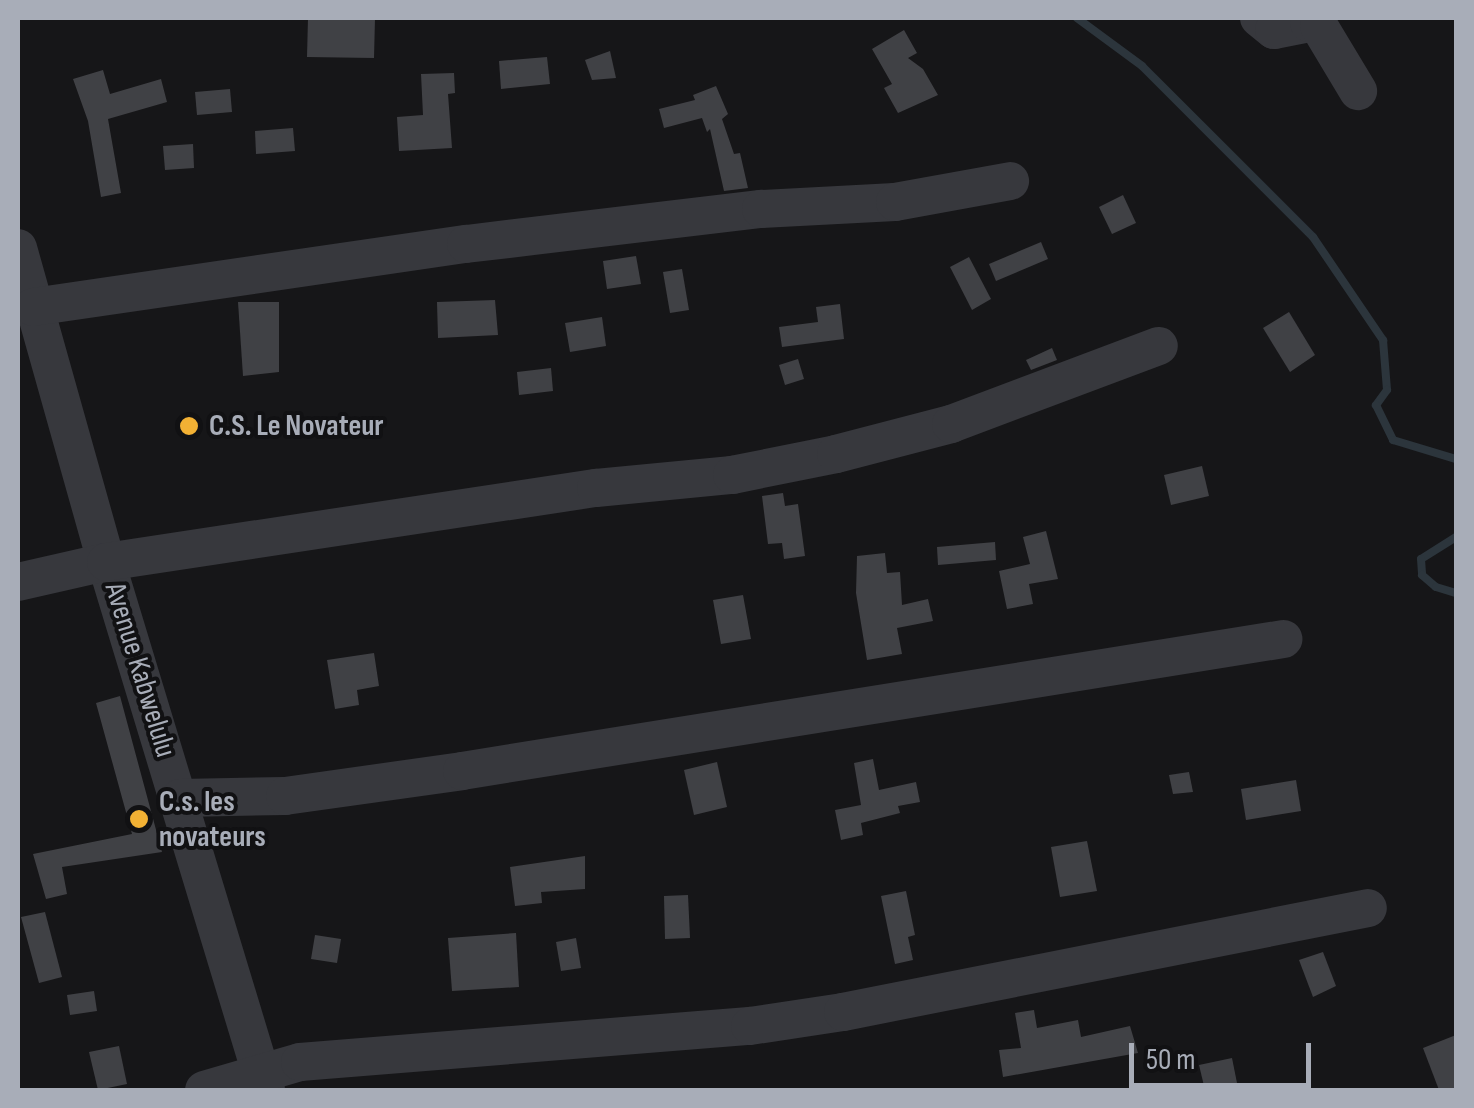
<!DOCTYPE html>
<html>
<head>
<meta charset="utf-8">
<style>
  body { margin:0 }
  #map { position:relative; width:1474px; height:1108px; overflow:hidden; background:#161618; font-family:"Sofia Sans Condensed",sans-serif }
  div>[style] { position:absolute }
  [style*='--x'] { left:calc(var(--x)*1px); top:calc(var(--y)*1px); width:calc(var(--w)*1px); rotate:calc(var(--a)*1deg) }
  .stream>* { height:8px; margin:-4px; padding:0 4px; transform-origin:4px; border-radius:4px; background:#2c353c }
  .building>* { inset:0; background:#404145 }
  .minor>* { height:38px; margin:-19px; padding:0 19px; transform-origin:19px; border-radius:19px; background:#37383d }
  .dots>* { width:28px; height:28px; translate:-50% -50%; box-sizing:border-box; border:5px solid #111113; border-radius:50% }
  span { translate:-50% -50%; white-space:nowrap; text-align:center; line-height:1.15; -webkit-text-stroke:8px #111113; paint-order:stroke }
  .poi-label { font-size:30px; color:#a8adb8; font-weight:700 }
  .left { translate:0 -50%; text-align:left }
  .street-label { font-size:30px; color:#a8adb8 }
  .frame { position:absolute; inset:0; border:20px solid #a8adb8; pointer-events:none }
  .scale { position:absolute; left:1129px; top:1043px; width:182px; height:45px; box-sizing:border-box; border:5px solid #a8adb8; border-top:0; padding-left:12px; font-size:30px; line-height:35px; white-space:nowrap; color:#a8adb8; -webkit-text-stroke:8px #111113; paint-order:stroke }
</style>
</head>
<body>
<div id="map">
  <div class="stream">
    <div style="--x:1077;--y:18;--w:81;--a:36.4"></div>
    <div style="--x:1142;--y:66;--w:242;--a:45"></div>
    <div style="--x:1313;--y:237;--w:125;--a:55.8"></div>
    <div style="--x:1383;--y:340;--w:50;--a:85.4"></div>
    <div style="--x:1387;--y:390;--w:19;--a:126"></div>
    <div style="--x:1376;--y:405;--w:39;--a:64"></div>
    <div style="--x:1393;--y:440;--w:66;--a:16.8"></div>
    <div style="--x:1456;--y:537;--w:41;--a:147.8"></div>
    <div style="--x:1421;--y:559;--w:16;--a:86"></div>
    <div style="--x:1422;--y:575;--w:18;--a:41"></div>
    <div style="--x:1436;--y:587;--w:21;--a:17"></div>
  </div>
  <div class="building">
    <div style="clip-path:polygon(308px 18px,375px 18px,374px 58px,307px 57px)"></div>
    <div style="clip-path:polygon(904px 30px,917px 53px,908px 58px,923px 69px,938px 95px,898px 113px,884px 88px,892px 84px,872px 49px)"></div>
    <div style="clip-path:polygon(610px 51px,616px 78px,592px 80px,585px 60px)"></div>
    <div style="clip-path:polygon(547px 57px,550px 84px,501px 89px,499px 61px)"></div>
    <div style="clip-path:polygon(103px 70px,110px 94px,161px 79px,167px 102px,108px 119px,121px 193px,101px 197px,88px 121px,73px 79px)"></div>
    <div style="clip-path:polygon(454px 73px,455px 93px,448px 94px,452px 148px,399px 151px,397px 117px,423px 115px,421px 74px)"></div>
    <div style="clip-path:polygon(716px 86px,728px 114px,722px 119px,734px 154px,740px 153px,748px 188px,724px 191px,710px 129px,707px 132px,702px 118px,664px 128px,659px 109px,695px 100px,693px 95px)"></div>
    <div style="clip-path:polygon(230px 89px,232px 112px,197px 115px,195px 92px)"></div>
    <div style="clip-path:polygon(293px 128px,295px 151px,256px 154px,255px 131px)"></div>
    <div style="clip-path:polygon(193px 144px,194px 168px,165px 170px,163px 146px)"></div>
    <div style="clip-path:polygon(1123px 195px,1136px 223px,1112px 234px,1099px 207px)"></div>
    <div style="clip-path:polygon(1041px 242px,1048px 259px,996px 281px,989px 264px)"></div>
    <div style="clip-path:polygon(636px 256px,641px 284px,607px 289px,603px 261px)"></div>
    <div style="clip-path:polygon(969px 257px,991px 299px,972px 310px,950px 267px)"></div>
    <div style="clip-path:polygon(682px 269px,689px 310px,670px 313px,663px 272px)"></div>
    <div style="clip-path:polygon(495px 300px,498px 335px,438px 338px,437px 302px)"></div>
    <div style="clip-path:polygon(238px 302px,279px 302px,279px 372px,243px 376px)"></div>
    <div style="clip-path:polygon(840px 304px,844px 339px,782px 347px,779px 327px,818px 322px,816px 307px)"></div>
    <div style="clip-path:polygon(1289px 312px,1315px 355px,1290px 372px,1263px 328px)"></div>
    <div style="clip-path:polygon(602px 317px,606px 346px,570px 352px,565px 323px)"></div>
    <div style="clip-path:polygon(1052px 348px,1057px 360px,1031px 370px,1026px 360px)"></div>
    <div style="clip-path:polygon(798px 359px,804px 379px,785px 385px,779px 365px)"></div>
    <div style="clip-path:polygon(551px 368px,553px 391px,519px 395px,517px 372px)"></div>
    <div style="clip-path:polygon(1202px 466px,1209px 496px,1171px 505px,1164px 475px)"></div>
    <div style="clip-path:polygon(783px 493px,785px 506px,798px 504px,805px 556px,784px 559px,782px 543px,768px 544px,762px 496px)"></div>
    <div style="clip-path:polygon(1046px 531px,1058px 579px,1029px 584px,1033px 604px,1007px 609px,999px 571px,1030px 564px,1023px 537px)"></div>
    <div style="clip-path:polygon(995px 542px,996px 560px,938px 565px,937px 547px)"></div>
    <div style="clip-path:polygon(885px 553px,887px 573px,900px 572px,902px 605px,928px 599px,933px 621px,897px 628px,902px 654px,867px 660px,856px 593px,857px 556px)"></div>
    <div style="clip-path:polygon(743px 595px,751px 639px,721px 644px,713px 600px)"></div>
    <div style="clip-path:polygon(374px 653px,379px 686px,357px 690px,359px 705px,335px 709px,327px 660px)"></div>
    <div style="clip-path:polygon(120px 696px,162px 852px,62px 867px,67px 894px,46px 899px,33px 854px,132px 834px,96px 703px)"></div>
    <div style="clip-path:polygon(873px 759px,879px 790px,916px 782px,920px 802px,898px 806px,900px 813px,861px 823px,863px 835px,841px 840px,835px 810px,861px 805px,854px 763px)"></div>
    <div style="clip-path:polygon(717px 762px,727px 807px,694px 815px,684px 770px)"></div>
    <div style="clip-path:polygon(1189px 772px,1193px 792px,1173px 794px,1169px 775px)"></div>
    <div style="clip-path:polygon(1296px 780px,1301px 811px,1246px 820px,1241px 789px)"></div>
    <div style="clip-path:polygon(1087px 841px,1097px 891px,1060px 897px,1051px 847px)"></div>
    <div style="clip-path:polygon(585px 856px,585px 889px,541px 892px,542px 903px,515px 906px,510px 867px)"></div>
    <div style="clip-path:polygon(906px 891px,915px 935px,908px 937px,913px 960px,895px 964px,881px 896px)"></div>
    <div style="clip-path:polygon(688px 895px,690px 938px,665px 939px,664px 896px)"></div>
    <div style="clip-path:polygon(45px 912px,62px 977px,39px 983px,21px 917px)"></div>
    <div style="clip-path:polygon(516px 933px,519px 987px,452px 991px,448px 938px)"></div>
    <div style="clip-path:polygon(315px 935px,341px 939px,337px 963px,311px 959px)"></div>
    <div style="clip-path:polygon(576px 938px,581px 968px,561px 971px,556px 942px)"></div>
    <div style="clip-path:polygon(1323px 952px,1336px 986px,1313px 997px,1299px 960px)"></div>
    <div style="clip-path:polygon(94px 991px,97px 1011px,70px 1015px,67px 995px)"></div>
    <div style="clip-path:polygon(1034px 1010px,1037px 1028px,1078px 1020px,1081px 1037px,1130px 1026px,1138px 1053px,1003px 1077px,999px 1050px,1021px 1048px,1015px 1013px)"></div>
    <div style="clip-path:polygon(1456px 1035px,1456px 1090px,1439px 1090px,1423px 1048px)"></div>
    <div style="clip-path:polygon(119px 1046px,127px 1084px,98px 1090px,89px 1052px)"></div>
    <div style="clip-path:polygon(1232px 1058px,1238px 1088px,1205px 1090px,1199px 1065px)"></div>
  </div>
  <div class="minor">
    <div style="--x:1259;--y:18;--w:19;--a:39"></div>
    <div style="--x:1274;--y:30;--w:36;--a:-11"></div>
    <div style="--x:1309;--y:23;--w:10;--a:17"></div>
    <div style="--x:1319;--y:26;--w:76;--a:59"></div>
    <div style="--x:18;--y:248;--w:326;--a:74.3"></div>
    <div style="--x:106;--y:562;--w:552;--a:73.14"></div>
    <div style="--x:33;--y:307;--w:438;--a:-8.3"></div>
    <div style="--x:466;--y:244;--w:297;--a:-6.8"></div>
    <div style="--x:761;--y:209;--w:134;--a:-3"></div>
    <div style="--x:895;--y:202;--w:117;--a:-10.3"></div>
    <div style="--x:18;--y:582;--w:90;--a:-12.8"></div>
    <div style="--x:106;--y:562;--w:496;--a:-8.6"></div>
    <div style="--x:596;--y:488;--w:137;--a:-5.5"></div>
    <div style="--x:732;--y:475;--w:106;--a:-11.4"></div>
    <div style="--x:836;--y:454;--w:119;--a:-14.6"></div>
    <div style="--x:951;--y:424;--w:222;--a:-20.6"></div>
    <div style="--x:180;--y:798;--w:105;--a:-1.1"></div>
    <div style="--x:285;--y:796;--w:179;--a:-8"></div>
    <div style="--x:462;--y:771;--w:832;--a:-9.13"></div>
    <div style="--x:204;--y:1090;--w:100;--a:-16.3"></div>
    <div style="--x:300;--y:1062;--w:451;--a:-4.6"></div>
    <div style="--x:750;--y:1026;--w:94;--a:-8.6"></div>
    <div style="--x:843;--y:1012;--w:535;--a:-11.2"></div>
  </div>
  <div class="dots">
    <div style="left:189px;top:426px;background:#f2b134"></div>
    <div style="left:139px;top:819px;background:#f2b134"></div>
  </div>
  <div class="poi-label">
    <span class="left" style="left:209px;top:426px">C.S. Le Novateur</span>
    <span class="left" style="left:159px;top:819px">C.s. les<br>novateurs</span>
  </div>
  <div class="street-label">
    <span style="left:140px;top:670px;rotate:73deg">Avenue Kabwelulu</span>
  </div>
  <div class="frame"></div>
  <div class="scale">50 m</div>
</div>
</body>
</html>
